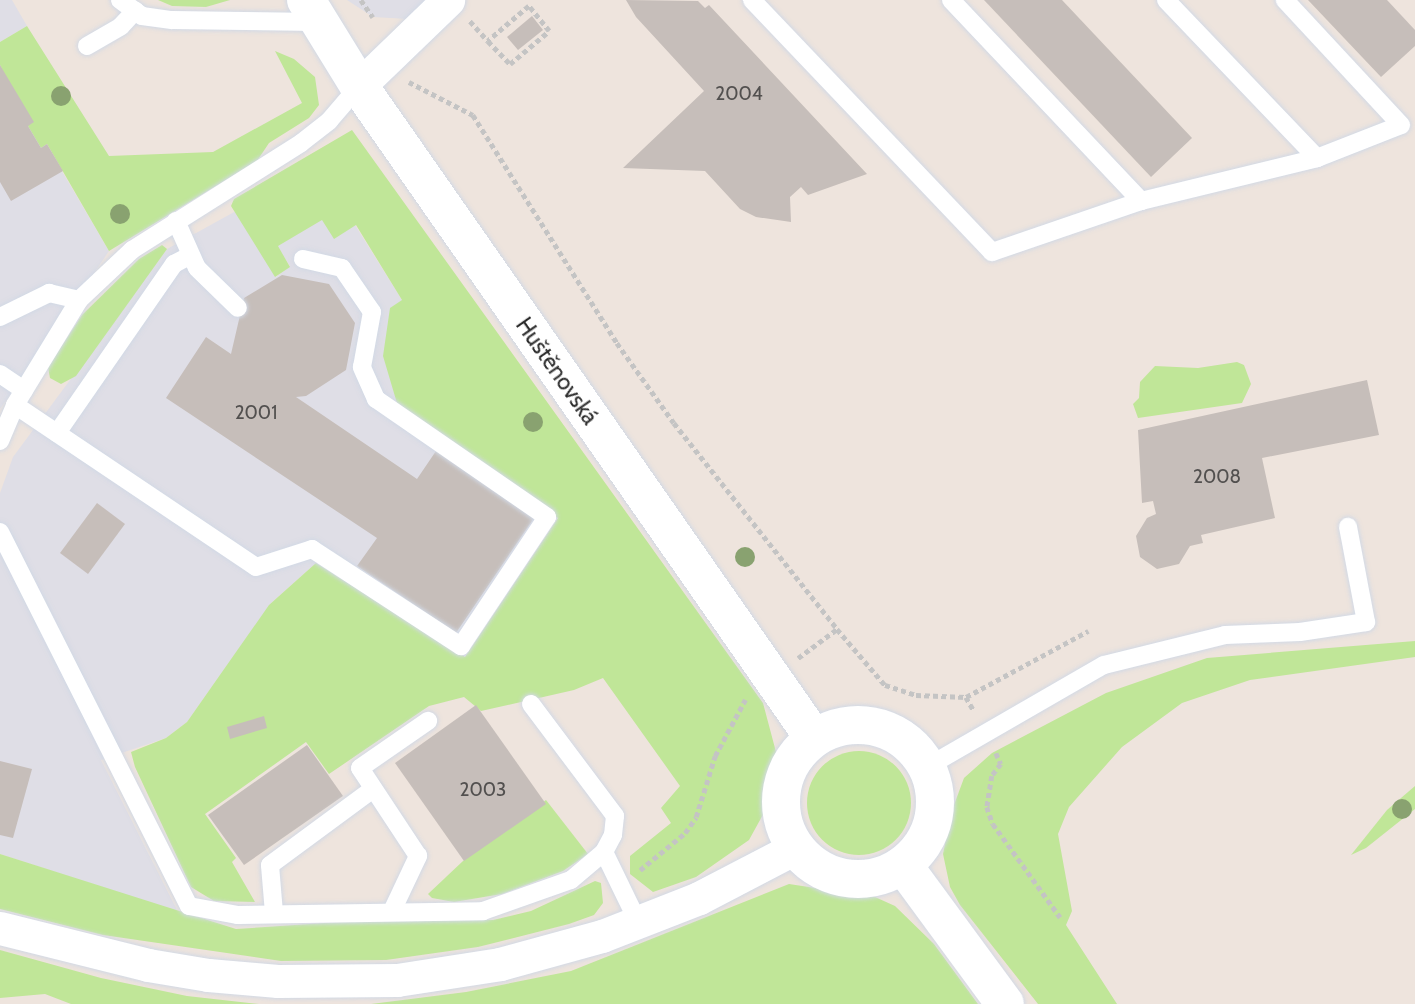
<!DOCTYPE html>
<html>
<head>
<meta charset="utf-8">
<style>
  body { margin:0 }
  #map { position:relative; width:1415px; height:1004px; overflow:hidden; background:#eee4dd; font-family:Cabin,sans-serif }
  div>[style] { position:absolute }
  [style*='--x'] { left:calc(var(--x)*1px); top:calc(var(--y)*1px); width:calc(var(--w)*1px); rotate:calc(var(--a)*1deg) }
  .industrial>* { inset:0; background:#dfdee6 }
  .green>* { inset:0; background:#c0e698 }
  .round { border-radius:50% }
  .building>* { inset:0; background:#c6beba }
  .path>* { height:4.5px; margin-top:-2.25px; transform-origin:0; background:repeating-linear-gradient(90deg,#c4c4c4 0 5px,transparent 0 8.5px) }
  .roads { filter:drop-shadow(0 0 2px #d2d9e5) drop-shadow(0 0 2px #d2d9e5) }
  .service>* { height:18px; margin:-9px; padding:0 9px; transform-origin:9px; border-radius:9px; background:#fff }
  .minor>* { height:33px; margin:-16.5px; padding:0 16.5px; transform-origin:16.5px; border-radius:16.5px; background:#fff }
  .tertiary>* { height:38px; margin:-19px; padding:0 19px; transform-origin:19px; border-radius:19px; background:#fff }
  .tertiary>.ring { margin:-19px; padding:0; box-sizing:content-box; background:none; border:38px solid #fff; border-radius:50% }
  .trees>* { width:20px; height:20px; margin:-10px; border-radius:50%; background:#89a270 }
  span { translate:-50% -50%; white-space:nowrap; text-align:center; line-height:1.15; -webkit-text-stroke:5px #fff; paint-order:stroke }
  .number-label { font-size:19px; color:#52504f }
  .number-label span { -webkit-text-stroke-width:0 }
  .street-label { font-size:23px; color:#2b2b2b }
</style>
</head>
<body>
<div id="map">
  <div class="industrial">
    <div style="clip-path:polygon(0 0,12px 0,27px 26px,0 42px)"></div>
    <div style="clip-path:polygon(347px 0,428px 0,408px 19px,373px 17px)"></div>
    <div style="clip-path:polygon(0 66px,109px 251px,0 409px)"></div>
    <div style="clip-path:polygon(236px 211px,276px 277px,290px 266px,277px 246px,322px 219px,355px 225px,402px 300px,399px 410px,558px 517px,465px 657px,316px 563px,271px 603px,187px 722px,166px 738px,101px 760px,178px 912px,0 854px,0 493px,13px 457px,167px 249px)"></div>
  </div>
  <div class="green">
    <div style="clip-path:polygon(158px 0,230px 0,206px 7px,172px 6px)"></div>
    <div style="clip-path:polygon(27px 26px,109px 156px,213px 152px,302px 103px,275px 51px,294px 59px,315px 77px,319px 105px,309px 118px,269px 143px,257px 161px,109px 251px,47px 144px,41px 148px,28px 126px,0 65px,0 42px)"></div>
    <div style="clip-path:polygon(352px 130px,763px 703px,776px 752px,765px 811px,749px 840px,696px 877px,653px 892px,630px 874px,630px 856px,671px 823px,661px 808px,680px 786px,603px 678px,574px 690px,481px 711px,464px 697px,429px 706px,329px 774px,306px 742px,205px 814px,236px 858px,232px 862px,255px 902px,214px 901px,191px 887px,135px 767px,131px 752px,166px 738px,187px 722px,269px 605px,316px 563px,465px 657px,558px 518px,399px 410px,383px 356px,390px 308px,402px 300px,356px 225px,334px 239px,322px 220px,278px 246px,290px 267px,275px 277px,231px 206px,234px 199px)"></div>
    <div style="clip-path:polygon(162px 245px,167px 249px,76px 376px,61px 384px,50px 378px,48px 367px,82px 315px,139px 259px)"></div>
    <div style="clip-path:polygon(1237px 362px,1244px 365px,1251px 384px,1242px 403px,1138px 418px,1133px 404px,1139px 398px,1140px 382px,1155px 366px,1198px 368px)"></div>
    <div style="clip-path:polygon(1415px 641px,1415px 657px,1250px 680px,1182px 703px,1122px 747px,1069px 807px,1058px 834px,1072px 911px,1066px 925px,1117px 1004px,1038px 1004px,960px 905px,950px 887px,943px 854px,951px 813px,964px 778px,992px 753px,1106px 693px,1207px 658px)"></div>
    <div class="round" style="left:807px;top:751px;width:104px;height:104px"></div>
    <div style="clip-path:polygon(1415px 786px,1415px 809px,1366px 848px,1351px 855px,1387px 810px)"></div>
    <div style="clip-path:polygon(546px 800px,588px 854px,563px 871px,502px 894px,454px 902px,432px 898px,428px 894px,463px 861px)"></div>
    <div style="clip-path:polygon(0 854px,236px 929px,369px 920px,493px 920px,531px 911px,595px 881px,601px 883px,603px 903px,594px 915px,569px 924px,478px 947px,386px 960px,281px 961px,103px 935px,0 909px)"></div>
    <div style="clip-path:polygon(789px 884px,875px 897px,895px 906px,934px 944px,978px 1004px,309px 1004px,371px 1004px,466px 992px,571px 971px)"></div>
    <div style="clip-path:polygon(0 950px,101px 978px,187px 996px,259px 1004px,71px 1004px,45px 994px,0 998px)"></div>
  </div>
  <div class="building">
    <div style="clip-path:polygon(626px 0,698px 1px,705px 8px,709px 5px,867px 174px,808px 195px,801px 187px,790px 197px,791px 222px,756px 217px,740px 209px,705px 171px,623px 168px,704px 91px,636px 17px)"></div>
    <div style="clip-path:polygon(984px 0,1062px 0,1192px 138px,1151px 177px)"></div>
    <div style="clip-path:polygon(1308px 0,1387px 0,1415px 30px,1415px 46px,1381px 77px)"></div>
    <div style="clip-path:polygon(532px 16px,543px 30px,518px 50px,507px 37px)"></div>
    <div style="clip-path:polygon(0 65px,34px 122px,28px 126px,41px 148px,47px 144px,63px 171px,11px 201px,0 182px)"></div>
    <div style="clip-path:polygon(282px 275px,329px 284px,355px 323px,346px 370px,306px 396px,296px 397px,417px 479px,436px 451px,534px 518px,456px 633px,357px 566px,377px 538px,166px 398px,206px 337px,231px 354px,244px 298px)"></div>
    <div style="clip-path:polygon(1367px 380px,1379px 435px,1262px 458px,1275px 518px,1201px 535px,1203px 543px,1190px 546px,1179px 564px,1157px 569px,1140px 557px,1136px 536px,1147px 518px,1156px 514px,1153px 501px,1142px 503px,1138px 430px)"></div>
    <div style="clip-path:polygon(97px 503px,125px 524px,88px 574px,60px 553px)"></div>
    <div style="clip-path:polygon(476px 705px,546px 804px,464px 861px,395px 763px)"></div>
    <div style="clip-path:polygon(264px 716px,267px 728px,230px 739px,227px 727px)"></div>
    <div style="clip-path:polygon(307px 745px,343px 796px,244px 865px,208px 815px)"></div>
    <div style="clip-path:polygon(0 761px,32px 769px,13px 838px,0 835px)"></div>
  </div>
  <div class="path">
    <div style="--x:361;--y:0;--w:21;--a:55"></div>
    <div style="--x:470;--y:21;--w:27;--a:48"></div>
    <div style="--x:488;--y:41;--w:32;--a:46"></div>
    <div style="--x:510;--y:64;--w:51;--a:-40.2"></div>
    <div style="--x:549;--y:31;--w:32;--a:-129"></div>
    <div style="--x:529;--y:6;--w:54;--a:139.5"></div>
    <div style="--x:409;--y:82;--w:72;--a:27.3"></div>
    <div style="--x:473;--y:115;--w:270;--a:57.7"></div>
    <div style="--x:617;--y:343;--w:98;--a:54.5"></div>
    <div style="--x:674;--y:423;--w:263;--a:51.6"></div>
    <div style="--x:798;--y:658;--w:49;--a:-36.6"></div>
    <div style="--x:837;--y:629;--w:74;--a:49.4"></div>
    <div style="--x:885;--y:685;--w:33;--a:18"></div>
    <div style="--x:916;--y:695;--w:50;--a:2.3"></div>
    <div style="--x:966;--y:697;--w:16;--a:60"></div>
    <div style="--x:966;--y:697;--w:139;--a:-28.4"></div>
    <div style="--x:996;--y:753;--w:12;--a:66"></div>
    <div style="--x:1001;--y:764;--w:15;--a:127"></div>
    <div style="--x:992;--y:776;--w:31;--a:99"></div>
    <div style="--x:987;--y:807;--w:18;--a:71"></div>
    <div style="--x:993;--y:824;--w:115;--a:54.2"></div>
    <div style="--x:640;--y:870;--w:58;--a:-39.4"></div>
    <div style="--x:685;--y:833;--w:19;--a:-55"></div>
    <div style="--x:696;--y:817;--w:64;--a:-72.7"></div>
    <div style="--x:715;--y:756;--w:64;--a:-61.8"></div>
  </div>
  <div class="roads">
    <div class="service">
      <div style="--x:120;--y:0;--w:27;--a:36"></div>
      <div style="--x:142;--y:16;--w:30;--a:8"></div>
      <div style="--x:172;--y:20;--w:146;--a:0.8"></div>
      <div style="--x:752;--y:0;--w:348;--a:46.4"></div>
      <div style="--x:992;--y:252;--w:157;--a:-18.9"></div>
      <div style="--x:1141;--y:201;--w:181;--a:-13.7"></div>
      <div style="--x:1317;--y:158;--w:90;--a:-21.4"></div>
      <div style="--x:1401;--y:125;--w:171;--a:-132.9"></div>
      <div style="--x:951;--y:0;--w:277;--a:46.6"></div>
      <div style="--x:1166;--y:0;--w:219;--a:46.3"></div>
      <div style="--x:87;--y:46;--w:39;--a:-30"></div>
      <div style="--x:121;--y:26;--w:21;--a:-47"></div>
      <div style="--x:176;--y:221;--w:51;--a:65.9"></div>
      <div style="--x:197;--y:268;--w:57;--a:44.3"></div>
      <div style="--x:0;--y:317;--w:55;--a:-26.1"></div>
      <div style="--x:49;--y:293;--w:31;--a:13"></div>
      <div style="--x:0;--y:374;--w:29;--a:34"></div>
      <div style="--x:15;--y:405;--w:290;--a:33.9"></div>
      <div style="--x:256;--y:567;--w:59;--a:-17.8"></div>
      <div style="--x:312;--y:549;--w:178;--a:33.1"></div>
      <div style="--x:461;--y:646;--w:155;--a:-56.3"></div>
      <div style="--x:547;--y:517;--w:208;--a:-145.4"></div>
      <div style="--x:376;--y:399;--w:35;--a:-114"></div>
      <div style="--x:362;--y:367;--w:56;--a:-79.7"></div>
      <div style="--x:372;--y:312;--w:53;--a:-124.3"></div>
      <div style="--x:342;--y:268;--w:40;--a:-167"></div>
      <div style="--x:57;--y:433;--w:206;--a:-55.3"></div>
      <div style="--x:174;--y:264;--w:19;--a:-28"></div>
      <div style="--x:0;--y:441;--w:39;--a:-67"></div>
      <div style="--x:15;--y:405;--w:123;--a:-58.6"></div>
      <div style="--x:79;--y:300;--w:73;--a:-43.3"></div>
      <div style="--x:132;--y:250;--w:200;--a:-32.3"></div>
      <div style="--x:301;--y:143;--w:36;--a:-38"></div>
      <div style="--x:329;--y:121;--w:46;--a:-49.4"></div>
      <div style="--x:0;--y:532;--w:419;--a:63.2"></div>
      <div style="--x:189;--y:906;--w:50;--a:10.4"></div>
      <div style="--x:238;--y:915;--w:245;--a:-0.9"></div>
      <div style="--x:483;--y:911;--w:93;--a:-19.4"></div>
      <div style="--x:571;--y:880;--w:43;--a:-40.3"></div>
      <div style="--x:604;--y:852;--w:80;--a:64.1"></div>
      <div style="--x:531;--y:704;--w:140;--a:53.1"></div>
      <div style="--x:615;--y:816;--w:19;--a:96"></div>
      <div style="--x:613;--y:835;--w:19;--a:118"></div>
      <div style="--x:927;--y:767;--w:204;--a:-30"></div>
      <div style="--x:1104;--y:665;--w:125;--a:-13.9"></div>
      <div style="--x:1225;--y:635;--w:75;--a:-2.3"></div>
      <div style="--x:1300;--y:632;--w:67;--a:-8.6"></div>
      <div style="--x:1366;--y:622;--w:97;--a:-100.7"></div>
      <div style="--x:393;--y:909;--w:59;--a:-64.7"></div>
      <div style="--x:418;--y:856;--w:105;--a:-123.4"></div>
      <div style="--x:360;--y:768;--w:83;--a:-34.7"></div>
      <div style="--x:274;--y:913;--w:48;--a:-94.8"></div>
      <div style="--x:270;--y:865;--w:128;--a:-36.4"></div>
    </div>
    <div class="minor">
      <div style="--x:359;--y:86;--w:124;--a:-44"></div>
      <div style="--x:0;--y:928;--w:153;--a:14"></div>
      <div style="--x:148;--y:965;--w:61;--a:9.5"></div>
      <div style="--x:208;--y:975;--w:70;--a:4.9"></div>
      <div style="--x:278;--y:981;--w:119;--a:-0.5"></div>
      <div style="--x:397;--y:980;--w:104;--a:-8.8"></div>
      <div style="--x:500;--y:964;--w:106;--a:-15.4"></div>
      <div style="--x:602;--y:936;--w:104;--a:-21.4"></div>
      <div style="--x:699;--y:898;--w:108;--a:-27.5"></div>
    </div>
    <div class="tertiary">
      <div style="--x:306;--y:0;--w:101;--a:58.4"></div>
      <div style="--x:359;--y:86;--w:795;--a:55.09"></div>
      <div class="ring" style="left:781px;top:725px;width:116px;height:116px"></div>
      <div style="--x:903;--y:865;--w:172;--a:53.7"></div>
    </div>
  </div>
  <div class="trees">
    <div style="left:61px;top:96px"></div>
    <div style="left:120px;top:214px"></div>
    <div style="left:533px;top:422px"></div>
    <div style="left:745px;top:557px"></div>
    <div style="left:1402px;top:809px"></div>
  </div>
  <div class="number-label">
    <span style="left:739px;top:94px">2004</span>
    <span style="left:256px;top:413px">2001</span>
    <span style="left:1217px;top:477px">2008</span>
    <span style="left:483px;top:790px">2003</span>
  </div>
  <div class="street-label">
    <span style="left:557px;top:371px;rotate:55deg">Huštěnovská</span>
  </div>
</div>
</body>
</html>
